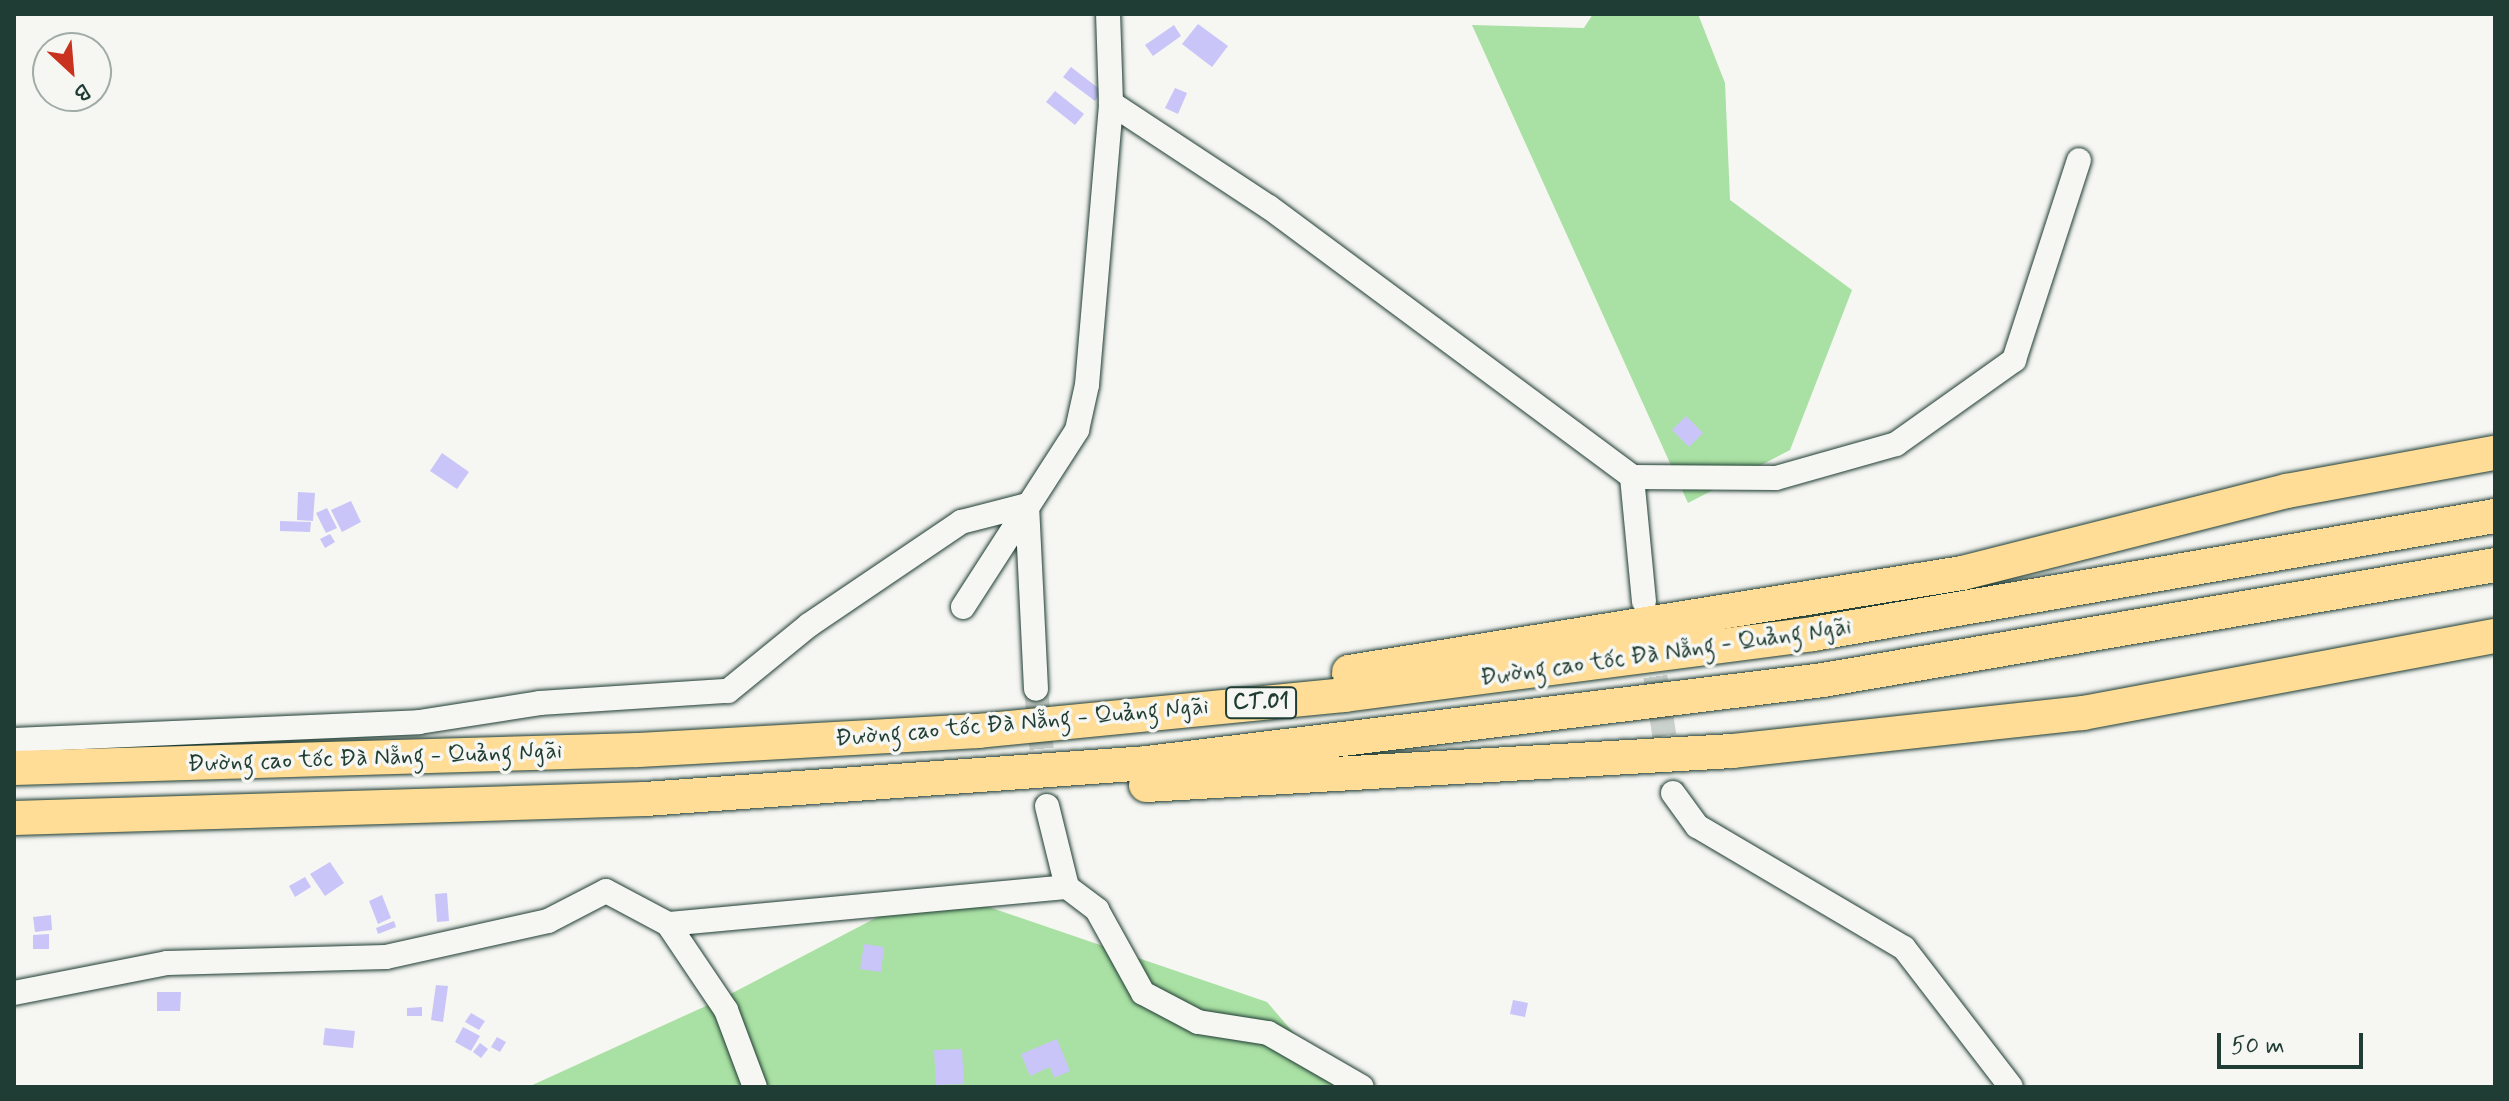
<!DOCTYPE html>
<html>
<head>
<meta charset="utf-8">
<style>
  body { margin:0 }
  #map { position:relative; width:2509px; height:1101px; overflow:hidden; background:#f6f6f2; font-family:Mynerve,sans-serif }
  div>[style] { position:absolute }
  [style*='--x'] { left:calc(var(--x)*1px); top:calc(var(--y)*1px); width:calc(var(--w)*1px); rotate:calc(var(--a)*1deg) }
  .green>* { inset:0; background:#a9e0a3 }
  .building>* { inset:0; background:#c9c5f8 }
  .minor-tunnel>* { height:24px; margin-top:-12px; transform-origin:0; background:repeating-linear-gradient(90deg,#cbd1cc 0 24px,transparent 0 36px) }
  .roads { filter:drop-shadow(0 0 2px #1f3d34) drop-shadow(0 0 2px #1f3d34) }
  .minor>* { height:24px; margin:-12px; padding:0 12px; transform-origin:12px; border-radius:12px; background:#f6f6f2 }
  .highway>* { height:34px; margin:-17px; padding:0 17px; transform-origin:17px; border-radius:17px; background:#ffdd96 }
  span { translate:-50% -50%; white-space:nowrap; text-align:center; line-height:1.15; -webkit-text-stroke:7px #f6f6f2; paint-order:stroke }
  .shield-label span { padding:2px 6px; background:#f6f6f2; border:2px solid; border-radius:6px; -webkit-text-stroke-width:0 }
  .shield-label { font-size:22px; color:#1f3d34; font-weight:700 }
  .street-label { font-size:24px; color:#1f3d34 }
  .frame { position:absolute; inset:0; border:16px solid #1f3d34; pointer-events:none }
  .north { position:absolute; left:32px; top:32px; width:80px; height:80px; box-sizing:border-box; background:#f6f6f2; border:2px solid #a0aca6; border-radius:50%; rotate:154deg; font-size:22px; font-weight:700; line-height:32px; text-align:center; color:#1f3d34 }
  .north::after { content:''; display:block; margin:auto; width:28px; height:36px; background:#c8321e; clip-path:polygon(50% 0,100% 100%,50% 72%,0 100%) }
  .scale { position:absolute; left:2217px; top:1033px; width:146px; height:36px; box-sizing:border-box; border:4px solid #1f3d34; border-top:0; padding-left:10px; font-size:24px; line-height:28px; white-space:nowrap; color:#1f3d34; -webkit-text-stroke:6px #f6f6f2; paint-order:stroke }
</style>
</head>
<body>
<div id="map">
  <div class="green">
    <div style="clip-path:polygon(1593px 14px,1698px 14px,1725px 83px,1730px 200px,1852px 290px,1790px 450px,1688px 503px,1472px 25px,1584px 28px)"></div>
    <div style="clip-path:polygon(933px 888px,1267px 1002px,1340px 1087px,528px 1087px,719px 1000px)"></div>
  </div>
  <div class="building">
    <div style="clip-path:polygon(1198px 24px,1228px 46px,1212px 67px,1182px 44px)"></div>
    <div style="clip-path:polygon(1174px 25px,1181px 36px,1153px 56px,1145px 45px)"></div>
    <div style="clip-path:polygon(1071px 67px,1102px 91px,1095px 101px,1063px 77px)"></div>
    <div style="clip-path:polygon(1175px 88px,1187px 93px,1178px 114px,1165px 108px)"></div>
    <div style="clip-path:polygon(1055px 91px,1084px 114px,1075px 125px,1046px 102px)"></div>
    <div style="clip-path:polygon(1686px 416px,1703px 433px,1689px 447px,1672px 430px)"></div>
    <div style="clip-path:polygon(442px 453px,469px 472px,457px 489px,430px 471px)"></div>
    <div style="clip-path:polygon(298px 492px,315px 493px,313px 521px,297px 520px)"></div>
    <div style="clip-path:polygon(351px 501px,361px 522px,342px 532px,331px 510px)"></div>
    <div style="clip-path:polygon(327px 508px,337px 528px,326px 533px,316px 513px)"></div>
    <div style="clip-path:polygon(280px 521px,311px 522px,310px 532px,280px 531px)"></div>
    <div style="clip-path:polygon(330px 534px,335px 542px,325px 548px,320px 539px)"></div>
    <div style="clip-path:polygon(330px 862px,344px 883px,325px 896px,310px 874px)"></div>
    <div style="clip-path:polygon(305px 877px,311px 887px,295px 897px,289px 886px)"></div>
    <div style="clip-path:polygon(447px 893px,449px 921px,437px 922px,435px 894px)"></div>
    <div style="clip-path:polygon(382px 895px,391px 918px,378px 924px,369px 901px)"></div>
    <div style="clip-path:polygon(51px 915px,52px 930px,35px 932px,33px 917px)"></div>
    <div style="clip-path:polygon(394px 921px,396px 927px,378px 934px,376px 928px)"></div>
    <div style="clip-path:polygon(49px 934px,49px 949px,33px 949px,33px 935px)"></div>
    <div style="clip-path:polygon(864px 944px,884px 947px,881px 972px,860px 969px)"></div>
    <div style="clip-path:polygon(436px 985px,448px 986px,443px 1022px,431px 1020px)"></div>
    <div style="clip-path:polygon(157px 992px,181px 992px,180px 1011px,157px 1011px)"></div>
    <div style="clip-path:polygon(1513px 1000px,1528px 1003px,1525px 1017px,1510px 1014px)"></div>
    <div style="clip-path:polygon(422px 1007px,422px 1016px,407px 1016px,407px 1008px)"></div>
    <div style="clip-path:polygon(471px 1013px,485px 1021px,479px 1030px,465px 1022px)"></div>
    <div style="clip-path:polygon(463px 1027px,480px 1036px,471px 1051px,455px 1042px)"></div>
    <div style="clip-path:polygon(325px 1028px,355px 1031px,353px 1048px,323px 1045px)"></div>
    <div style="clip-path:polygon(497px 1037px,506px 1042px,500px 1052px,491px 1047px)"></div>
    <div style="clip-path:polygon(1057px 1039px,1070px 1071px,1054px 1078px,1050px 1067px,1030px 1076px,1021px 1054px)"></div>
    <div style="clip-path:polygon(480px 1043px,488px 1049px,481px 1058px,473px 1052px)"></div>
    <div style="clip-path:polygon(962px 1049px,964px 1084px,936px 1085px,934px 1050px)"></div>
  </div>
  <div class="minor-tunnel">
    <div style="--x:1650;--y:641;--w:154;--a:81.4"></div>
    <div style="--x:1036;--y:689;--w:118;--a:84.6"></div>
  </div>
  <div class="roads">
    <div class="minor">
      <div style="--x:1111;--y:103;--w:189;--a:33.4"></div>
      <div style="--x:1269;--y:207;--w:452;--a:36.6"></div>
      <div style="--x:1632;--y:477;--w:125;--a:84.5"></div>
      <div style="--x:1632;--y:477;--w:144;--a:0.4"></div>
      <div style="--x:1776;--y:478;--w:125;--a:-15.8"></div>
      <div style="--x:1896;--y:444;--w:145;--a:-35.4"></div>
      <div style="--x:2014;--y:360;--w:210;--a:-72"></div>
      <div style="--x:963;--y:607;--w:211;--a:-57.2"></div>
      <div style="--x:1077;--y:430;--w:46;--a:-77.5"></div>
      <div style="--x:1087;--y:385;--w:283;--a:-85.1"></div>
      <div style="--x:1111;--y:103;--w:89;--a:-91.9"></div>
      <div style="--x:14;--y:740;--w:405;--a:-2.5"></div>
      <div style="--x:419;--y:722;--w:122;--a:-8.9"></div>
      <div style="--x:540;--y:703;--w:188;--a:-3.7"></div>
      <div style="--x:728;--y:691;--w:104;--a:-39.2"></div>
      <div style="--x:809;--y:625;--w:184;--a:-34.1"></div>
      <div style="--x:961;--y:522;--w:68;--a:-14.4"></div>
      <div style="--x:1027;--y:505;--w:184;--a:87.2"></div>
      <div style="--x:1673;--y:793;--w:41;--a:54"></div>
      <div style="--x:1697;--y:826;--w:240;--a:30.5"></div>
      <div style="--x:1904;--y:948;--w:175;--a:52.4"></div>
      <div style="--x:1047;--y:806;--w:83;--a:76.1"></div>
      <div style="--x:1067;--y:887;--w:38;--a:37"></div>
      <div style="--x:1097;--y:910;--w:95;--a:61"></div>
      <div style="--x:1143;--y:993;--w:62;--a:27.8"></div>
      <div style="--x:1198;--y:1022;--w:71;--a:8.9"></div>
      <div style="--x:1268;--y:1033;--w:108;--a:29.9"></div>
      <div style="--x:668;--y:924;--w:401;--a:-5.3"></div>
      <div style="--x:14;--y:993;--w:156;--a:-11.1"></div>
      <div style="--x:167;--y:963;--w:219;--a:-1.6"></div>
      <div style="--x:386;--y:957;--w:166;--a:-12.5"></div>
      <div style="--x:548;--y:921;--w:65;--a:-27.3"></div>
      <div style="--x:606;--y:891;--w:70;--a:28"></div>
      <div style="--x:668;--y:924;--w:104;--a:56"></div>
      <div style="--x:726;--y:1010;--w:82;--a:69.4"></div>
    </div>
    <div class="highway">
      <div style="--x:1349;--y:672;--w:621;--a:-9.17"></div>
      <div style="--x:1962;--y:573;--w:335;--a:-14.2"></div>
      <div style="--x:2287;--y:491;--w:211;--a:-10.4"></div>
      <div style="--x:14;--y:768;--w:624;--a:-1.65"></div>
      <div style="--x:638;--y:750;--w:341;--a:-3.2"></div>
      <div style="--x:978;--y:731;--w:368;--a:-5.6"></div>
      <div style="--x:1344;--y:695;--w:473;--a:-7.4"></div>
      <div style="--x:1813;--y:634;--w:692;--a:-9.82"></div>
      <div style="--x:1146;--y:785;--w:587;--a:-3.32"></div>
      <div style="--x:1732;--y:751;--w:353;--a:-6.2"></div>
      <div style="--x:2083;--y:713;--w:419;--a:-10.6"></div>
      <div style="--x:14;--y:818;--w:631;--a:-1.72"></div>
      <div style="--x:645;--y:799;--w:495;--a:-4.1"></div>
      <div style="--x:1139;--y:764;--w:689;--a:-7"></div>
      <div style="--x:1823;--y:680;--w:682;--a:-9.71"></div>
    </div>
  </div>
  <div class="shield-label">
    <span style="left:1261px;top:703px">CT.01</span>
  </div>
  <div class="street-label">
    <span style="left:1666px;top:653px;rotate:-8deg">Đường cao tốc Đà Nẵng - Quảng Ngãi</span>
    <span style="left:1022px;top:723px;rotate:-5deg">Đường cao tốc Đà Nẵng - Quảng Ngãi</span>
    <span style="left:375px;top:758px;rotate:-2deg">Đường cao tốc Đà Nẵng - Quảng Ngãi</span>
  </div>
  <div class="frame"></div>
  <div class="north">B</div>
  <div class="scale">50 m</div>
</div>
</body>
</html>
